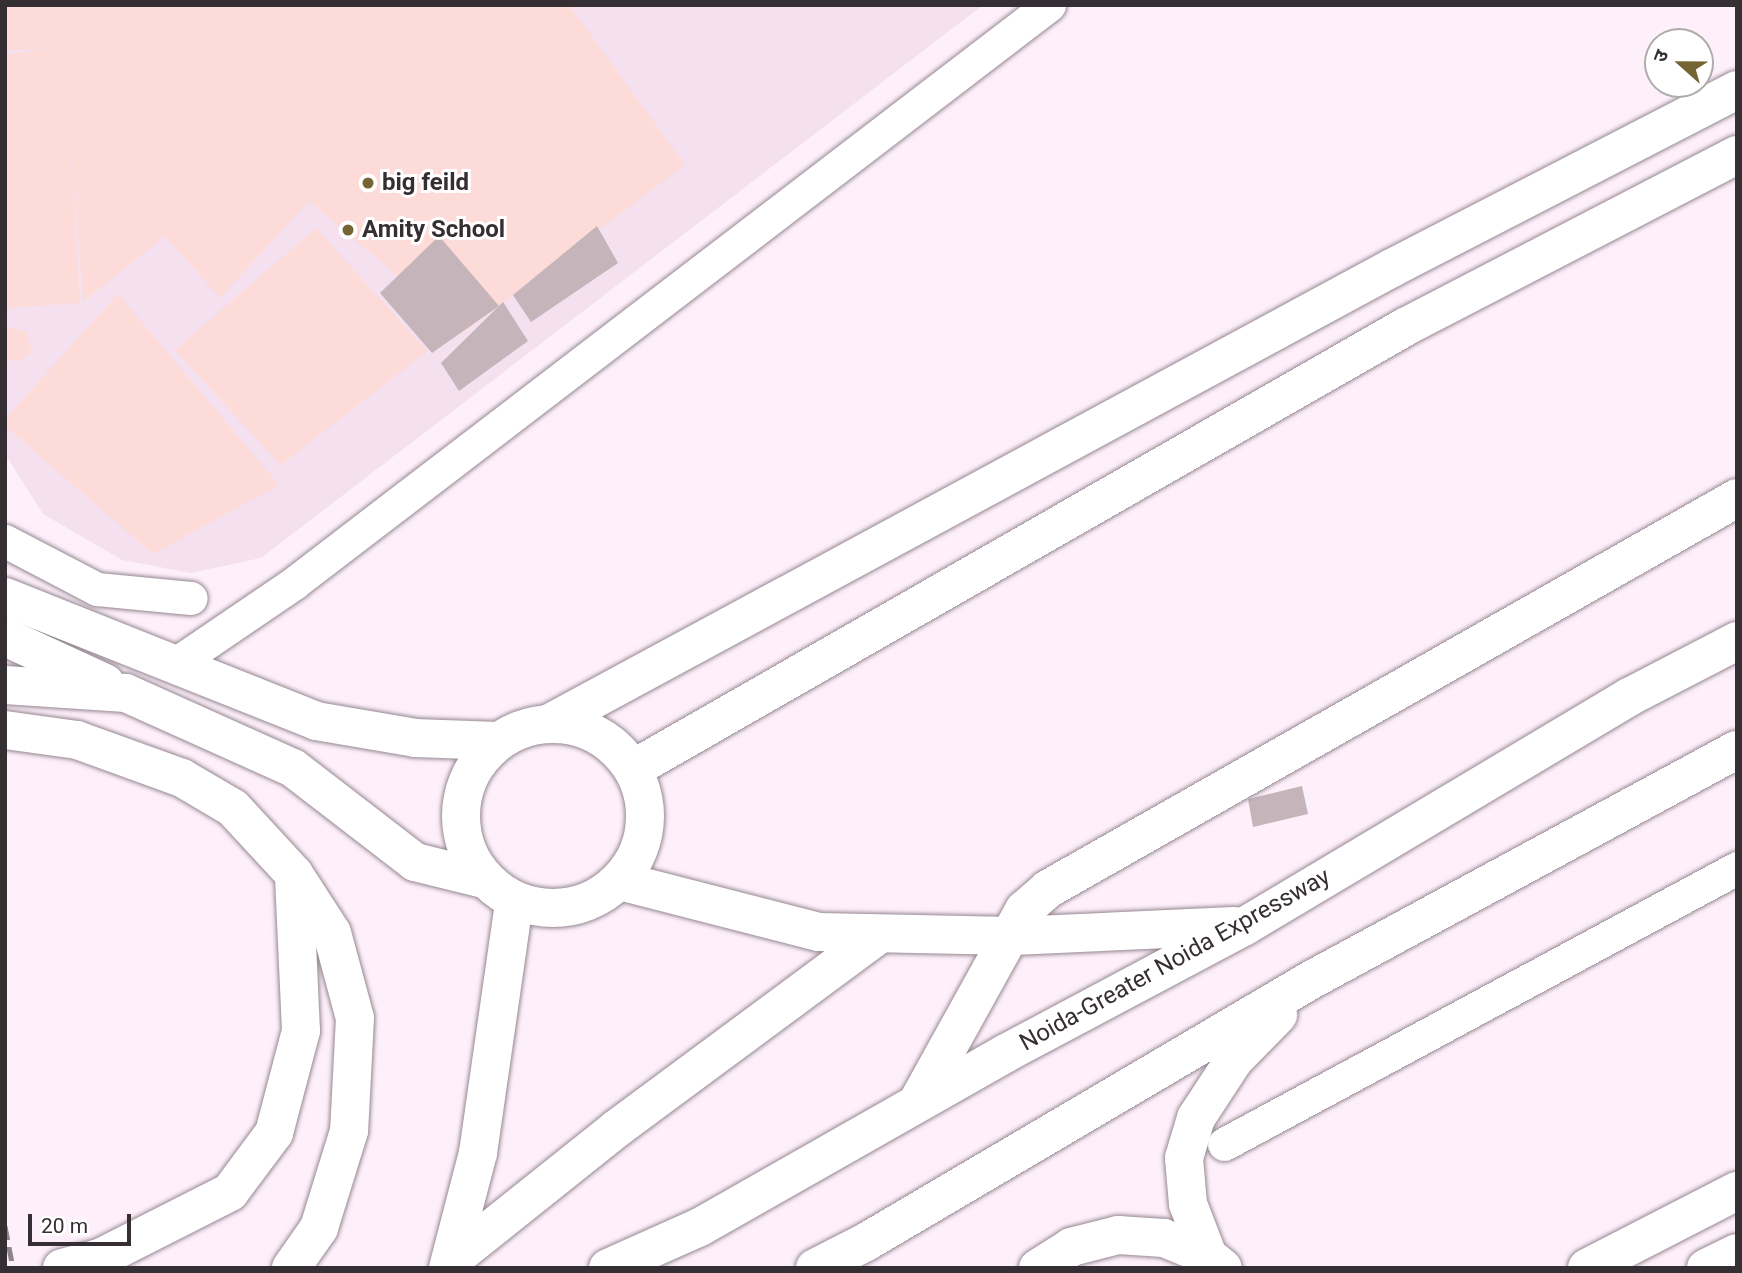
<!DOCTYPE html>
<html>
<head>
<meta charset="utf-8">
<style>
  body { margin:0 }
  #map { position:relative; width:1742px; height:1273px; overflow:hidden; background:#fef0fb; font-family:Roboto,"Noto Sans Devanagari",sans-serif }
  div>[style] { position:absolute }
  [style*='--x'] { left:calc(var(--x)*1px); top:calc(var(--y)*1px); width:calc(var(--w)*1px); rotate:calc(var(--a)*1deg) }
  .built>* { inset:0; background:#f4e0ef }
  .green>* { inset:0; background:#fcdbd9 }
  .building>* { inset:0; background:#c5b4b9 }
  .roads { filter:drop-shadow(0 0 2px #958892) drop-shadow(0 0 2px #958892) }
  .minor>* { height:33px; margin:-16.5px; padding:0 16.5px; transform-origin:16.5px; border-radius:16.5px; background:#fff }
  .tertiary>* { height:38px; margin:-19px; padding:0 19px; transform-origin:19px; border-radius:19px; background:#fff }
  .tertiary>.ring { margin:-19px; padding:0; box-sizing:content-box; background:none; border:38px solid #fff; border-radius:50% }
  .secondary>* { height:38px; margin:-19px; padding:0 19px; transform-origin:19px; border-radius:19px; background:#fff }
  .trunk>* { height:38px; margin:-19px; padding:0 19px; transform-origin:19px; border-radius:19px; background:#fff }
  .rail>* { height:5px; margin-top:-2.5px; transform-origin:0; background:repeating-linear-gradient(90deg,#8d838a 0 14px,transparent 0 21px) }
  .dots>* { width:19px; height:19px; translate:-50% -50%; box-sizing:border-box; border:4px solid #fff; border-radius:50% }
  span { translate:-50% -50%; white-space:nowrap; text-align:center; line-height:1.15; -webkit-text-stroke:6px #fff; paint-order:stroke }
  .poi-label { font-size:24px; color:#352f33; font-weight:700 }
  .left { translate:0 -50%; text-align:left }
  .street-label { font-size:24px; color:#352f33 }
  .frame { position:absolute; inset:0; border:7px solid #352f33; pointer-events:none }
  .north { position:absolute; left:1644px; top:28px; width:70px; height:70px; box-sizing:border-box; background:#fff; border:2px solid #aeacad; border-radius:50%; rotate:291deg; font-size:19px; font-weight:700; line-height:28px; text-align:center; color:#352f33 }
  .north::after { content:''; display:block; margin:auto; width:24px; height:32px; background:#746533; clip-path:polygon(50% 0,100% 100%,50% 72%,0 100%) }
  .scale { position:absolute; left:28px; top:1214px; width:103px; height:32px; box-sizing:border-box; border:4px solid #352f33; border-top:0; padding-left:9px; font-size:21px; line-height:24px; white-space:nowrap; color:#352f33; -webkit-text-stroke:5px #fff; paint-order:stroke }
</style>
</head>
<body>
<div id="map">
  <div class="built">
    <div style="clip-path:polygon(5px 5px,983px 5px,261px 558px,191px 573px,122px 560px,43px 514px,5px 454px)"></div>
  </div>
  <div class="green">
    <div style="clip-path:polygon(5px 5px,569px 5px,685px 165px,464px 332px,309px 201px,220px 298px,165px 236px,83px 302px,70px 125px,80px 303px,5px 308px,5px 54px,47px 49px,5px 50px)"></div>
    <div style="clip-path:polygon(316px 228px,427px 351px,281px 465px,175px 350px)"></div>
    <div style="clip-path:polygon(118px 294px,279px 485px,153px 554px,5px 426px,5px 419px)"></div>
    <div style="clip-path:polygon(5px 327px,26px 331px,32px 352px,19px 361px,5px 360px)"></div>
  </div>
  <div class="building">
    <div style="clip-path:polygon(597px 226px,618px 263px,531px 322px,513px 295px)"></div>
    <div style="clip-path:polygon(439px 236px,499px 306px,432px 353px,380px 293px)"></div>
    <div style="clip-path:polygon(503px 302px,528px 341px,459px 391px,441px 363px)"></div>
    <div style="clip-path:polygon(1302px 786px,1308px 814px,1253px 827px,1248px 799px)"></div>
  </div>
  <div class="roads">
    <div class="minor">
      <div style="--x:5;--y:541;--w:104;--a:27.6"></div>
      <div style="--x:97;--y:589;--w:94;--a:5.5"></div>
      <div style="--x:175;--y:664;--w:144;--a:-34.2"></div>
      <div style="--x:294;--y:583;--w:951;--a:-37.44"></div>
      <div style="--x:1224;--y:1144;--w:583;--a:-28.28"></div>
    </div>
    <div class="tertiary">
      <div style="--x:550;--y:723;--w:957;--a:-28.39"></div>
      <div style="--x:1392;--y:268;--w:388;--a:-27.3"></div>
      <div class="ring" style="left:461px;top:724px;width:146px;height:146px"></div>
      <div style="--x:633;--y:769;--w:890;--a:-29.79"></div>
      <div style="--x:1405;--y:327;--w:374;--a:-27.4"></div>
      <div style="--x:917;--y:1103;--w:221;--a:-61"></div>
      <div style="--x:1024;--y:910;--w:32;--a:-41"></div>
      <div style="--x:1048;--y:889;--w:792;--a:-29.57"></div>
      <div style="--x:1038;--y:1268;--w:39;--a:-32"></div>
      <div style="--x:1071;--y:1247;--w:49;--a:-14.3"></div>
      <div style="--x:1118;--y:1235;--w:46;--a:3.7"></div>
      <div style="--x:1164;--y:1238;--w:48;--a:22.2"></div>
      <div style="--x:1208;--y:1256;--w:19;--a:39"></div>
      <div style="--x:1587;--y:1268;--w:169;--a:-27.2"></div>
      <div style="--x:1706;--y:1268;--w:34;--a:-26"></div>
    </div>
    <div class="secondary">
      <div style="--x:5;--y:597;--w:335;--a:21.7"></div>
      <div style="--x:316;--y:721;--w:100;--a:9.7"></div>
      <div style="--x:415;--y:738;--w:83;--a:2.1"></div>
      <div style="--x:5;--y:637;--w:110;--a:24.7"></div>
      <div style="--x:5;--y:685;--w:121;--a:3.8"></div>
      <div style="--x:126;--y:693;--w:183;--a:24.2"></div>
      <div style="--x:293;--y:768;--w:154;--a:37.6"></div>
      <div style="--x:415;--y:862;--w:70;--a:14"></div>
      <div style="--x:62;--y:1268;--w:39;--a:-15"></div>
      <div style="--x:100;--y:1258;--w:146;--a:-26.9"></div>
      <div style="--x:230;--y:1192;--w:74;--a:-53.3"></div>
      <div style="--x:274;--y:1133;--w:106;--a:-75.2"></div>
      <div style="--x:301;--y:1031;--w:157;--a:-92.6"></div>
    </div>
    <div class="trunk">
      <div style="--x:5;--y:730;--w:73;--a:7.9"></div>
      <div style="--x:77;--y:740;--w:112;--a:19.9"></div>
      <div style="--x:182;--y:778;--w:59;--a:30.5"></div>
      <div style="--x:233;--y:808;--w:90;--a:47.3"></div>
      <div style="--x:294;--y:874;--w:70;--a:57.2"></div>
      <div style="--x:332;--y:933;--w:88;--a:74.9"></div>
      <div style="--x:355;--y:1018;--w:113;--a:93"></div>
      <div style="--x:349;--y:1131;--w:102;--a:107.2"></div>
      <div style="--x:319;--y:1228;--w:49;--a:125"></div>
      <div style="--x:620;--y:881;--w:205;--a:14.4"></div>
      <div style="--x:819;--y:932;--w:194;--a:1.2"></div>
      <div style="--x:1013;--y:936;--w:221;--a:-2.6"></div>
      <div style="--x:1208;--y:1256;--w:56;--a:-111"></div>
      <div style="--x:1188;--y:1204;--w:46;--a:-95"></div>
      <div style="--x:1184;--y:1158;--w:42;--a:-73.3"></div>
      <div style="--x:1196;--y:1118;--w:69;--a:-56.8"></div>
      <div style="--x:1234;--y:1060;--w:63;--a:-45.6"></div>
      <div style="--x:452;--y:1260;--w:210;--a:-38.6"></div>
      <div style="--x:616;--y:1129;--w:328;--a:-36.5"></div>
      <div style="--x:448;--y:1268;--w:119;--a:-75.4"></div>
      <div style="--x:478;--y:1153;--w:254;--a:-81.8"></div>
      <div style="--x:608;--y:1268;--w:101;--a:-24"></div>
      <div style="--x:700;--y:1227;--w:352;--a:-29.6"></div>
      <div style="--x:1006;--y:1053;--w:271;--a:-28"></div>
      <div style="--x:1245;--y:926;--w:447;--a:-30.8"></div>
      <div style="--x:1629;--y:697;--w:122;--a:-27.4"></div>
      <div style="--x:815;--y:1268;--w:57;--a:-27"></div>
      <div style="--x:866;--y:1242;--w:516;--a:-30.49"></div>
      <div style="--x:1311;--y:980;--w:484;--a:-28.4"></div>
    </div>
  </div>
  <div class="rail">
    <div style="--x:5;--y:1226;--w:43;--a:79.2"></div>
  </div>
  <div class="dots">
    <div style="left:368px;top:183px;background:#746533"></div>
    <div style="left:348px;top:230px;background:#746533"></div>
  </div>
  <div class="poi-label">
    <span class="left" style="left:382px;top:183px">big feild</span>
    <span class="left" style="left:362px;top:230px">Amity School</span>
  </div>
  <div class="street-label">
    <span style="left:1175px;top:960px;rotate:-29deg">Noida-Greater Noida Expressway</span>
  </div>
  <div class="frame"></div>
  <div class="north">उ</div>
  <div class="scale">20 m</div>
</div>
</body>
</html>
